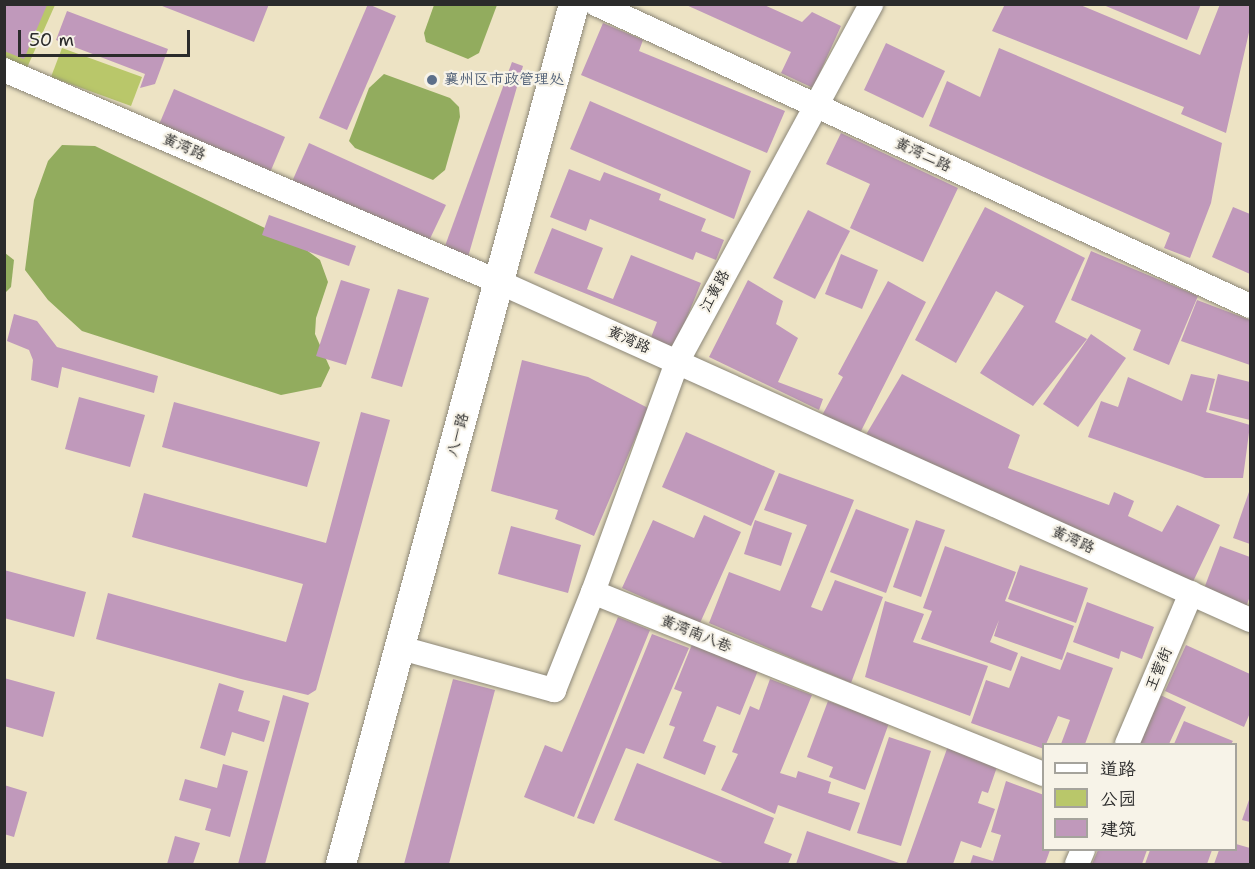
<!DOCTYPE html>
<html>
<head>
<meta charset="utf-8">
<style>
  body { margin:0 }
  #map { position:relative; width:1255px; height:869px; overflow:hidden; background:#ede3c4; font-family:"Shantell Sans","LXGW WenKai TC",sans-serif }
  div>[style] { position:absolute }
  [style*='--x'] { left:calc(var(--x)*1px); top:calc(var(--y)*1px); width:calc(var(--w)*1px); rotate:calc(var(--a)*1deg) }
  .green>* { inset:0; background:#b9c76a }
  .forest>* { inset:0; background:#92ac5e }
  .building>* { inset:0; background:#c099bb }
  .roads { filter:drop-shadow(0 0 2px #8c8778) drop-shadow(0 0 2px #8c8778) }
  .minor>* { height:24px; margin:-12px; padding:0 12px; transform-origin:12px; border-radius:12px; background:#fff }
  .tertiary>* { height:30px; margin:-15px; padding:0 15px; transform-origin:15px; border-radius:15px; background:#fff }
  .dots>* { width:16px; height:16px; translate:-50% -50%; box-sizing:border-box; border:3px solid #f7f3e8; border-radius:50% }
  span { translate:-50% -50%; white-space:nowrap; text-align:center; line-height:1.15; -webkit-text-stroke:4.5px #f7f3e8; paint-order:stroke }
  .service-label { font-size:15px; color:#4e5e75 }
  .left { translate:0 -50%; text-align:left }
  .street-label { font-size:15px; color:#2b2b2b }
  .frame { position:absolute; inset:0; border:6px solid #2b2b2b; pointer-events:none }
  .legend { position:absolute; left:1042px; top:743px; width:195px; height:108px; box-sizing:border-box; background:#f7f3e8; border:2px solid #a5a39c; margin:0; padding:8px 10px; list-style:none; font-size:18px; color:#2b2b2b }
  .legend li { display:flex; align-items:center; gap:12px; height:30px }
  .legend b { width:30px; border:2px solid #a5a39c }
  .scale { position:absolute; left:18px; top:30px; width:172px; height:27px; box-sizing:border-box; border:3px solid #2b2b2b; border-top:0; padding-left:8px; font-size:18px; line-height:21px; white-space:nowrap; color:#2b2b2b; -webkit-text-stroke:4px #f7f3e8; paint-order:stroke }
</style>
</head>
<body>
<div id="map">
  <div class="green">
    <div style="clip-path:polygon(4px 5px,55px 5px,26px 70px,5px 61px)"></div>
    <div style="clip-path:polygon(62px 48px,142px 77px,131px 106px,51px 77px)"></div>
  </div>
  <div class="forest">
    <div style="clip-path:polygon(434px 5px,497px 5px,479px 53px,468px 59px,426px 42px,424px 33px)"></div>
    <div style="clip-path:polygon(384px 74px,450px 98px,459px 107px,460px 117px,445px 170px,433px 180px,355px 148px,349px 141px,369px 88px)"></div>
    <div style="clip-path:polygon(62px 145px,95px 146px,298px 244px,320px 260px,328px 282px,316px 318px,315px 334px,330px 368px,321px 387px,281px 395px,82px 331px,48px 300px,25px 270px,34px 200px,48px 161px)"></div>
    <div style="clip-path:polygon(5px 253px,14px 260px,11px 287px,5px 293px)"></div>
  </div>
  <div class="building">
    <div style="clip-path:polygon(157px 4px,269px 4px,254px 42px)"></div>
    <div style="clip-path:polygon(368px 4px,396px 16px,347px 130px,319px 118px)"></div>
    <div style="clip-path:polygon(684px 4px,762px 4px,802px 22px,812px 12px,841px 26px,813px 88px,781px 73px,791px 52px)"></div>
    <div style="clip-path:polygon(1005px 4px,1078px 4px,1200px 55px,1220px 4px,1250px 4px,1250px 28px,1226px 133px,1181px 114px,1184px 107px,992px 31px)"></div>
    <div style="clip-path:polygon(1101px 4px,1201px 4px,1187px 40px)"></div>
    <div style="clip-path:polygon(4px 5px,47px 5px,24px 59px,4px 51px)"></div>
    <div style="clip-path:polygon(67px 11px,168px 49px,155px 84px,140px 88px,145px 74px,56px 40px)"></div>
    <div style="clip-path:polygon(603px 23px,643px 40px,639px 51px,785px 111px,767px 153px,581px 75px)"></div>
    <div style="clip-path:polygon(886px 43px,945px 71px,923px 118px,864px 90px)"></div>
    <div style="clip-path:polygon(999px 48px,1222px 143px,1211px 203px,1190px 258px,1164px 248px,1170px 233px,929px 126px,947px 81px,980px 97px)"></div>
    <div style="clip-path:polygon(512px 62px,523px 66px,468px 257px,445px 246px)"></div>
    <div style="clip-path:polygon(174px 89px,285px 137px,269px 175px,158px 127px)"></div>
    <div style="clip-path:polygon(590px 101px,751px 171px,734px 219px,570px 149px)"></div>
    <div style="clip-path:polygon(841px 133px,958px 188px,923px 262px,850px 228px,870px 184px,826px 164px)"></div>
    <div style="clip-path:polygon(309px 143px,446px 205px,427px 245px,291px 184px)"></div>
    <div style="clip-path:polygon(569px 169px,600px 181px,604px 172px,661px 194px,659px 200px,706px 219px,701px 231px,724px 240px,716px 260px,696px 252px,693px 260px,590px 219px,586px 231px,550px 217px)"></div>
    <div style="clip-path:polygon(985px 207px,1085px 258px,1055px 322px,1087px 339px,1033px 406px,980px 373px,1024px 306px,996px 291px,956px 363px,915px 340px)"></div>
    <div style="clip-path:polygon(1233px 207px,1250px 214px,1250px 274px,1212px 257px)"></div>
    <div style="clip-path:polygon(808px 210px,850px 231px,815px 299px,773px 278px)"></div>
    <div style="clip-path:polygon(269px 215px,356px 246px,349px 266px,262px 235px)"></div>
    <div style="clip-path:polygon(552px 228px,603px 248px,587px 289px,613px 299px,631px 255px,701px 283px,674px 349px,650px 340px,657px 322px,534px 273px)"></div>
    <div style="clip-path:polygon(1091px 251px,1198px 296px,1169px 365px,1133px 350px,1141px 330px,1071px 300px)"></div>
    <div style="clip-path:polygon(841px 254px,878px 270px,862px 309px,825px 294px)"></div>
    <div style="clip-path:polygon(341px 280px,370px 289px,346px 365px,316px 356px)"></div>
    <div style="clip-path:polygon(748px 280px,783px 301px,776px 324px,798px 338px,778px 382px,823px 399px,819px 410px,709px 357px)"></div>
    <div style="clip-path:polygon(888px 281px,926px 302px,857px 439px,820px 419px,843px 377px,838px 374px)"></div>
    <div style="clip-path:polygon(398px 289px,429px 298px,402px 387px,371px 378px)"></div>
    <div style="clip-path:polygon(1197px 300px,1250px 320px,1250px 365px,1181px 341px)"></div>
    <div style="clip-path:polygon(14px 314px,37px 321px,57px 347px,158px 376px,154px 393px,62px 367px,58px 388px,31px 380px,33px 360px,29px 350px,7px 341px)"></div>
    <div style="clip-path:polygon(1091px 334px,1126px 358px,1078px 427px,1043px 404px)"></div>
    <div style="clip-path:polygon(522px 360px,588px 377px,648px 408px,594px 536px,555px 519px,558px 510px,491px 491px)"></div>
    <div style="clip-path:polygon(902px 374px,1020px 435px,1008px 468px,1109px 505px,1114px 492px,1134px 501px,1128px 516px,1162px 532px,1177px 505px,1220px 525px,1190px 588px,864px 438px)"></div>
    <div style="clip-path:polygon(1191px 374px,1215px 379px,1206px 412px,1250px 425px,1243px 478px,1205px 478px,1088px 437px,1101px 401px,1118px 407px,1128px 377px,1182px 401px)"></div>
    <div style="clip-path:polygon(1218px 374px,1250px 382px,1250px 420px,1209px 410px)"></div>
    <div style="clip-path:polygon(79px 397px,145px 415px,130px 467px,65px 449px)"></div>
    <div style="clip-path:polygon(174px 402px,320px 442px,307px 487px,162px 447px)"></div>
    <div style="clip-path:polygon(361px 412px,390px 420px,316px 690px,308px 695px,241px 679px,96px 639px,108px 593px,286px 642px,303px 584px,132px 537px,144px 493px,326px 543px)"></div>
    <div style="clip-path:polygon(686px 432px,775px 471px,751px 526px,662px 487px)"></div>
    <div style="clip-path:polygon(779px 473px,854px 500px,811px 607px,822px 611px,835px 580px,883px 597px,851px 683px,709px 623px,729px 572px,780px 591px,807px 525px,764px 510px)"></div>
    <div style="clip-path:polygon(1250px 489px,1250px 544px,1233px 538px)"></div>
    <div style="clip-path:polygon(856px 509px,909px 529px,886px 593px,830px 572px)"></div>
    <div style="clip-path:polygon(704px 515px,741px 532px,700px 623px,622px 588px,653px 520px,694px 538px)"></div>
    <div style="clip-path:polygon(755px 520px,792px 533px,781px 566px,744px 554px)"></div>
    <div style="clip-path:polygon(916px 520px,945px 530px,921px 597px,893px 587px)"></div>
    <div style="clip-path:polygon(511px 526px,581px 545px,568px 593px,498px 574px)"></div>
    <div style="clip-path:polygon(945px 546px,1016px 572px,1005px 601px,1074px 626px,1062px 660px,994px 636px,999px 620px,990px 642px,1018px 653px,1011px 671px,921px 639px,932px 611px,923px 608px)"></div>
    <div style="clip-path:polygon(1220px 546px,1250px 557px,1250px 596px,1245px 610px,1202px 594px)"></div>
    <div style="clip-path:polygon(1020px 565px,1088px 588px,1076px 623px,1008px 599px)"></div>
    <div style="clip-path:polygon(4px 570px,86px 592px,74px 637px,4px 618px)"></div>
    <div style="clip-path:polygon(885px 601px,924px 614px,913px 642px,988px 666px,970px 716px,865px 677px)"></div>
    <div style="clip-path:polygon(1087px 602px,1154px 627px,1142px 659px,1121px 651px,1119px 659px,1073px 642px)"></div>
    <div style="clip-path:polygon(618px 617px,650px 630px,574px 817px,524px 797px,545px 745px,562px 752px)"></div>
    <div style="clip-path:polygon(652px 634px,689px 648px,644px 754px,626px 748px,594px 824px,577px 818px)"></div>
    <div style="clip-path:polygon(695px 637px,761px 663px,740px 715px,717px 706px,703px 741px,716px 746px,705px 775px,663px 758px,675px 727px,669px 725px,682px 692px,674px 689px)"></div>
    <div style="clip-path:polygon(1186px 645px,1250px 674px,1250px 713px,1244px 727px,1165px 691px)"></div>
    <div style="clip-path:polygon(1067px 652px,1113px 668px,1085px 744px,1061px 744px,1070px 720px,1058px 716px,1044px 749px,971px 723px,986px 680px,1009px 688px,1021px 656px,1060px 670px)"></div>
    <div style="clip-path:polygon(4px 678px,55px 692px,43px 737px,4px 726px)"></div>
    <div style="clip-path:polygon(453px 679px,495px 690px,449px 864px,404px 864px)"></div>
    <div style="clip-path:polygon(770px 679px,812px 695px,780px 773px,796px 778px,798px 771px,831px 782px,828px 793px,860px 803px,850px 831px,778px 805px,775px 814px,721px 790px,738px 754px,732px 752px,750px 706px,759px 710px)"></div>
    <div style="clip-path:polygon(219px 683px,244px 691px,238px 711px,270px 721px,264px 742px,232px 732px,225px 756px,200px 748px)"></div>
    <div style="clip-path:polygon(1156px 693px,1186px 707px,1169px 744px,1133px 744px)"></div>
    <div style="clip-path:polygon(283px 695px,309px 703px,265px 864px,238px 864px)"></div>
    <div style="clip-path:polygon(828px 701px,889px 723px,865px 790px,829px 777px,833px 767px,807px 757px)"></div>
    <div style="clip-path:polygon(1184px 721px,1233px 741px,1231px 744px,1174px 744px)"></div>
    <div style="clip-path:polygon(889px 737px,931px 751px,901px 846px,857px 833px)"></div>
    <div style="clip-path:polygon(948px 746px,998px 764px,988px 793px,982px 791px,978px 803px,995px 809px,981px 848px,961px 841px,953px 864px,906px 864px)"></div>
    <div style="clip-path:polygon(637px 763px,774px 818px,764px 843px,792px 854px,788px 864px,725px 864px,614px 820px)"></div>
    <div style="clip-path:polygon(223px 764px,248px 771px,230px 837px,205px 830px,211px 809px,179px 800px,185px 779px,217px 788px)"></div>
    <div style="clip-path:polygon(1006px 781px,1044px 795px,1044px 850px,1050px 850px,1045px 864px,970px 864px,973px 855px,993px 861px,1001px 835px,991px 832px)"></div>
    <div style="clip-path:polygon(4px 785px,27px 792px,14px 837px,4px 834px)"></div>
    <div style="clip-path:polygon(1250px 797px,1250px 822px,1242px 820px)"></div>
    <div style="clip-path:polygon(807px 831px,902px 864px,796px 864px)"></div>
    <div style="clip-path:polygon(175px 836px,200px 843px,193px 864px,167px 864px)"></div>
    <div style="clip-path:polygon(1236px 844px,1250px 848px,1250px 864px,1214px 864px,1219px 850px,1236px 850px)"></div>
    <div style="clip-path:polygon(1098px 850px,1147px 850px,1142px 864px,1092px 864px)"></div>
    <div style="clip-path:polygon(1150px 850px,1212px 850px,1207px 864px,1145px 864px)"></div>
  </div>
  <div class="roads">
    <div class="minor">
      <div style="--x:596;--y:4;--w:720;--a:24.79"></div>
      <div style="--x:4;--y:70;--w:538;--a:23.18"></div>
      <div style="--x:499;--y:282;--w:824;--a:24.23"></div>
      <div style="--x:593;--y:592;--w:245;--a:-69.9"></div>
      <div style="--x:677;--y:362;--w:407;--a:-61.5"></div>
      <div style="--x:401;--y:648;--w:159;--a:15.4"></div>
      <div style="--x:554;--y:690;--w:105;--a:-68.3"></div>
      <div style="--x:593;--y:592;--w:486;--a:22"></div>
      <div style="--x:1127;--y:744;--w:164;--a:-67"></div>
      <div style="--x:1077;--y:864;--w:15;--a:-67"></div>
    </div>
    <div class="tertiary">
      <div style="--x:341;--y:864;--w:891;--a:-74.84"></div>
    </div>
  </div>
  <div class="dots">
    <div style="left:432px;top:80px;background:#5c6f8a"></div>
  </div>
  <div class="service-label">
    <span class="left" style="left:444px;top:80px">襄州区市政管理处</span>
  </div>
  <div class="street-label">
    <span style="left:184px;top:147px;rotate:23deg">黄湾路</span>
    <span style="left:923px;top:155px;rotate:25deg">黄湾二路</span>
    <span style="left:715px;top:291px;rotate:-62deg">江黄路</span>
    <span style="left:629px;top:340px;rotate:24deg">黄湾路</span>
    <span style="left:458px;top:435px;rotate:-75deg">八一路</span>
    <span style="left:1073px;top:540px;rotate:24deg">黄湾路</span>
    <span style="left:696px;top:634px;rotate:22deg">黄湾南八巷</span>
    <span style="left:1159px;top:669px;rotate:-67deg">王营街</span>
  </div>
  <div class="frame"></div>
  <ul class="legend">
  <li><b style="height:8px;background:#fff"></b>道路</li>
  <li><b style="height:16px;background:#b9c76a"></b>公园</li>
  <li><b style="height:16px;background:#c099bb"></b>建筑</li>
  </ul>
  <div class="scale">50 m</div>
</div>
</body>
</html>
